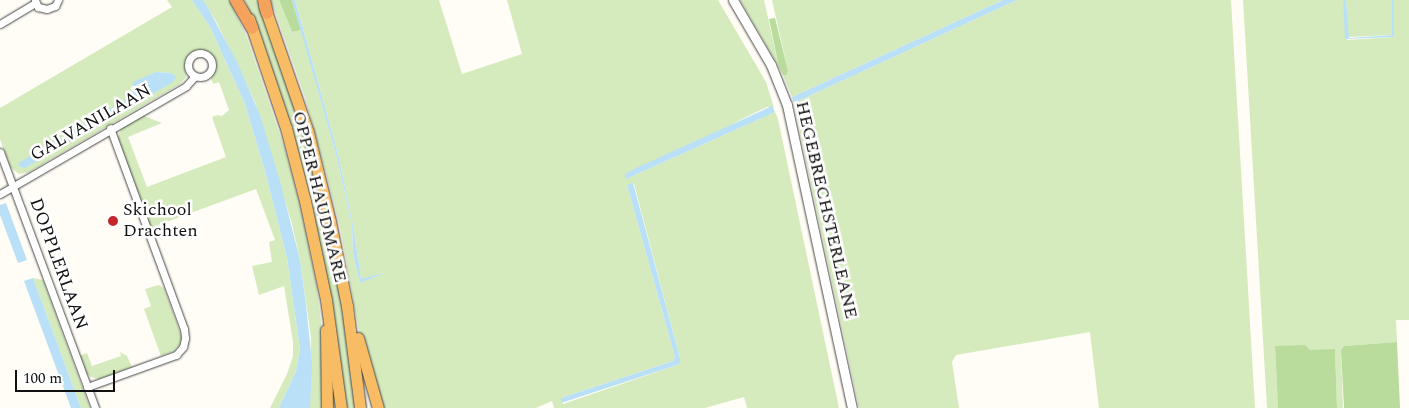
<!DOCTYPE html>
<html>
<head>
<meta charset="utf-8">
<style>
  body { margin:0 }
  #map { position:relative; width:1409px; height:408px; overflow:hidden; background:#fffdf5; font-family:Spectral,serif }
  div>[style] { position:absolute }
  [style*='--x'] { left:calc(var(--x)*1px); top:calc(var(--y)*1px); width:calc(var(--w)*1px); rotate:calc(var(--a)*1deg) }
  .green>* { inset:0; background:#d5ebbd }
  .forest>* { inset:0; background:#b9dc9c }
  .water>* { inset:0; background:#b9e0f7 }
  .roads { filter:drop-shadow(0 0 1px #444) drop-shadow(0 0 1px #444) }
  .minor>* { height:7px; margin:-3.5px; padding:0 3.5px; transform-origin:3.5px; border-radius:3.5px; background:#fff }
  .minor>.ring { margin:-3.5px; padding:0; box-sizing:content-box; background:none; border:7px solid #fff; border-radius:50% }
  .tertiary>* { height:9px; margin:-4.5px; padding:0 4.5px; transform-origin:4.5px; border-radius:4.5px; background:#fff }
  .trunk>* { height:11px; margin:-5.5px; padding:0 5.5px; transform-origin:5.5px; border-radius:5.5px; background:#f7bc64 }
  .motorway>* { height:12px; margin:-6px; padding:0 6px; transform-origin:6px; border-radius:6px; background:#f5a25d }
  .dots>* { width:14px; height:14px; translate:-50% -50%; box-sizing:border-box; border:2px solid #fff; border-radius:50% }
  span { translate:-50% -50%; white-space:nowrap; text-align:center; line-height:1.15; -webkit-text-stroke:5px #fff; paint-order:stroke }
  .street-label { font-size:18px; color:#111 }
  .poi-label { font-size:18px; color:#111 }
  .left { translate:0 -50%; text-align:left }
  .scale { position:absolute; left:15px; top:370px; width:100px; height:22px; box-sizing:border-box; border:2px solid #111; border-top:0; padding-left:6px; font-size:15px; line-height:18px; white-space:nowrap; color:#111; -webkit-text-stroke:4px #fff; paint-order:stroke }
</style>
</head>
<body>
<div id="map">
  <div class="green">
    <div style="clip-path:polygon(evenodd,167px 0,192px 0,210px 27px,245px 104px,266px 175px,287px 258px,300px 349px,296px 371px,279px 408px,270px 408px,287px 374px,293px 356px,293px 342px,284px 286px,259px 295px,252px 266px,272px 262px,269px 242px,275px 240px,256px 189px,150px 228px,117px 139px,122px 127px,142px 115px,162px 123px,128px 137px,147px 187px,226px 157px,212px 117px,217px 115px,222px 116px,229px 110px,219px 82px,213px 84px,210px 75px,214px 68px,214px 61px,208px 53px,198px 51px,191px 54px,186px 63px,186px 77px,180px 84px,29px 172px,19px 174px,10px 167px,0 139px,0 108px,172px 7px,167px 0,156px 72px,171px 73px,20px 162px,132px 96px,131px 87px,156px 72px)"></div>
    <div style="clip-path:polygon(203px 0,229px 0,246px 35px,285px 150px,299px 202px,317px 288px,324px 347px,325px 408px,310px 408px,311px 337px,300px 260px,292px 224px,255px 102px,217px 23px)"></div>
    <div style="clip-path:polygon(245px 0,257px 0,295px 106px,313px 167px,342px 299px,357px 408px,345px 408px,339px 360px,263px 46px)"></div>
    <div style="clip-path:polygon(evenodd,271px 0,279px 0,292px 32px,301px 30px,336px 154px,352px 225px,353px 254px,360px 283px,386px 272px,361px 280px,353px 225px,338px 154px,295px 0,439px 0,462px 74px,522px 54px,507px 0,718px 0,766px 82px,774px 108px,767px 107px,746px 117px,626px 179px,775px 112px,778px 119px,839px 408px,747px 408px,744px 397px,705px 408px,554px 408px,552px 401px,536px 408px,380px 408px,361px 342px,340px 227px,326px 173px,305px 97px,271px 0,634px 184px,680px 358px,680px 364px,563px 404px,561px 398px,673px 361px,675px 357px,627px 185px,634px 184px)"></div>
    <div style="clip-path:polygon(740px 0,764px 0,779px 67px,765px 43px)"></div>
    <div style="clip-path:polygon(772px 0,1003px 0,792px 97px,783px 75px,788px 71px)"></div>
    <div style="clip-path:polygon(1017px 0,1231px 0,1255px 408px,1099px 408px,1090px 332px,956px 355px,952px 362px,959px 408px,859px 408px,794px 103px)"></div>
    <div style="clip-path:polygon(1243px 0,1343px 0,1347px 40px,1394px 37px,1394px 0,1409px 0,1409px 320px,1396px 320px,1397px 342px,1344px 346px,1341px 350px,1343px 408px,1337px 408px,1335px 350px,1310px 350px,1275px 346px,1278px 408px,1267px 408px)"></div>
    <div style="clip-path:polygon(1346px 0,1392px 0,1392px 35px,1348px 37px)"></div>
    <div style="clip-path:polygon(33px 278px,43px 280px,90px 408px,81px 408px)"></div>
    <div style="clip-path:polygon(159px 285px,164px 288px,182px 337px,180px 344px,174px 351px,161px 356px,144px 309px,151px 306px,145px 289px)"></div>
    <div style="clip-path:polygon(120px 352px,127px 356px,132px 367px,99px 379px,91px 377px,85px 373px,79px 356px,87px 353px,92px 366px,121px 356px)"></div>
  </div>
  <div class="forest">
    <div style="clip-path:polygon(279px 0,292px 0,301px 30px,292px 32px)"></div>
    <div style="clip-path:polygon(775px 18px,788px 71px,786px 75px,783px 75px,779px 67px,769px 19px)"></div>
    <div style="clip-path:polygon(1397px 342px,1400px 408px,1344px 408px,1341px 350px,1344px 346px)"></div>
    <div style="clip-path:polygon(1305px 345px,1310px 350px,1335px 349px,1337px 408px,1278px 408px,1275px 346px)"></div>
  </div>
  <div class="water">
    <div style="clip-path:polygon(192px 0,203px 0,207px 6px,238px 64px,260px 115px,280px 181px,300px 260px,306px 304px,312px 363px,310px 408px,279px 408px,296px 371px,300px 349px,287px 258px,266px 175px,245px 104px,210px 27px)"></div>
    <div style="clip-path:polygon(292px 0,295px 0,338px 154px,353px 225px,361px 279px,387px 272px,360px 283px,353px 254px,352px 225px,336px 154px)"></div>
    <div style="clip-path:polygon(1003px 0,1017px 0,794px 103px,792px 97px)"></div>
    <div style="clip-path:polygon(1343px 0,1346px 0,1349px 38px,1392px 35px,1392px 0,1394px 0,1394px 37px,1345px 39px)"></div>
    <div style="clip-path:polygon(156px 72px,171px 73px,176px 77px,173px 82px,25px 168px,18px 166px,20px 162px,132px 96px,133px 82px)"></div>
    <div style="clip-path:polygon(772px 106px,775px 112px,753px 122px,626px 179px,625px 177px,625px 174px,636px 168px)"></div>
    <div style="clip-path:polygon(633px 183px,680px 358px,680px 364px,561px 403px,561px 398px,673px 361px,675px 357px,627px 185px)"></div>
    <div style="clip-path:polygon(6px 203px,27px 260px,18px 263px,0 215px,0 205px)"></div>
    <div style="clip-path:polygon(33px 278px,81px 408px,71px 408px,24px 281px)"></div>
  </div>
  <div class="roads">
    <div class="minor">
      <div style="--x:35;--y:0;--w:8;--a:67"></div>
      <div style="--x:38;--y:7;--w:9;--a:13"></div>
      <div style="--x:47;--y:9;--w:9;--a:-21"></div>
      <div style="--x:55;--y:6;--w:7;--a:-63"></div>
      <div style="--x:0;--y:24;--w:41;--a:-31"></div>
      <div class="ring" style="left:188px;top:53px;width:17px;height:17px"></div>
      <div style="--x:0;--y:152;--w:273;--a:69.6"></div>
      <div style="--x:0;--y:194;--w:215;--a:-30.1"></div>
      <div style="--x:186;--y:86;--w:13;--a:-48"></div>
      <div style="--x:87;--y:387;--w:95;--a:-19.8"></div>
      <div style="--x:176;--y:355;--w:11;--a:-49"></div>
      <div style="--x:183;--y:347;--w:9;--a:-77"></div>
      <div style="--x:185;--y:338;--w:9;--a:-96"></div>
      <div style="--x:184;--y:329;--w:214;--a:-110.2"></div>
    </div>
    <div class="tertiary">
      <div style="--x:733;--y:0;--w:75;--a:59.7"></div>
      <div style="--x:771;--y:65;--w:43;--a:68.2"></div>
      <div style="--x:787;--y:105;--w:310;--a:77.9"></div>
    </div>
    <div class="trunk">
      <div style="--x:264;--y:5;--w:134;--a:70.9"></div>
      <div style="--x:308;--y:132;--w:92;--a:76.1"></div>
      <div style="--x:330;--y:221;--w:87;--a:78.7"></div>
      <div style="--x:347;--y:306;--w:103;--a:82.7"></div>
      <div style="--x:249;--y:19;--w:115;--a:71.3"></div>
      <div style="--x:286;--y:128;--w:75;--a:75.4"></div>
      <div style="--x:305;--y:201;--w:101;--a:78"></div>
      <div style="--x:326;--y:300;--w:109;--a:82.1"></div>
      <div style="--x:326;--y:330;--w:78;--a:89.3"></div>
      <div style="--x:358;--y:338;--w:73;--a:74.1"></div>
    </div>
    <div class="motorway">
      <div style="--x:236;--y:0;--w:32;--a:60"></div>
      <div style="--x:264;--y:0;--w:13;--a:77"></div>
    </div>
  </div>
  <div class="dots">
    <div style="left:113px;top:221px;background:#c4262e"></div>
  </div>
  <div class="street-label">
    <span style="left:91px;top:123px;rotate:-30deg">GALVANILAAN</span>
    <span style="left:319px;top:197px;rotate:76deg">OPPER HAUDMARE</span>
    <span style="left:826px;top:210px;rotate:77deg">HEGEBRECHSTERLEANE</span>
    <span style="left:58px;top:264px;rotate:70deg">DOPPLERLAAN</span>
  </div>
  <div class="poi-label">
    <span class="left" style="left:123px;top:221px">Skichool<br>Drachten</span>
  </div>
  <div class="scale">100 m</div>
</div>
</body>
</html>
